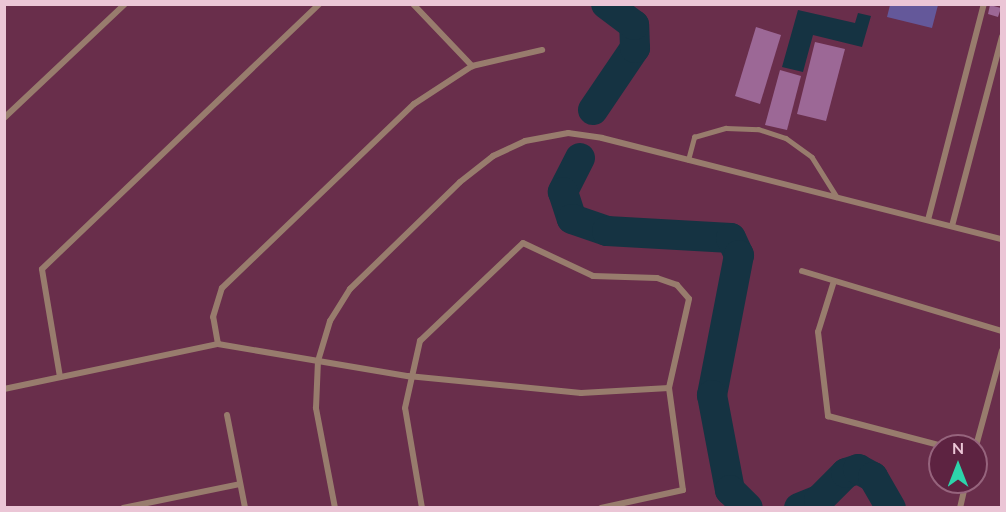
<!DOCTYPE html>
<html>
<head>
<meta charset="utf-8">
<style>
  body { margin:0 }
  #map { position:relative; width:1006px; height:512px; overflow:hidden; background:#692e4b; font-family:Mulish,sans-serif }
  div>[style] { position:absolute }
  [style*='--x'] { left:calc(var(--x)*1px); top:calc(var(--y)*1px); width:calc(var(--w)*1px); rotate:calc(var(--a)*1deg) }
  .green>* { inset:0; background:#64589a }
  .water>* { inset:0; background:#153342 }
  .river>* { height:30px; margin:-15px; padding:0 15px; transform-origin:15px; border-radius:15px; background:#153342 }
  .building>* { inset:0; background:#9c6896 }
  .lane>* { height:4.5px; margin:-2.25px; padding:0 2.25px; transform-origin:2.25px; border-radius:2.25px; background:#987c6d }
  .street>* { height:6px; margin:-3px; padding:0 3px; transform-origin:3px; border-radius:3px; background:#987c6d }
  span { translate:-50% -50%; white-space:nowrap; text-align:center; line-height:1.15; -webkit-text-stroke:6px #5d2341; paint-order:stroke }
  .frame { position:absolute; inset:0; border:6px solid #ebc6d6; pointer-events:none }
  .north { position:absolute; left:928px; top:434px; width:60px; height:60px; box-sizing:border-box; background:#5d2341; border:2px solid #96647d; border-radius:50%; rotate:0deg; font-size:16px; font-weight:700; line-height:24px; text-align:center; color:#ebc6d6 }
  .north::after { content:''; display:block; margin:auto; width:21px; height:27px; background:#2dd4ab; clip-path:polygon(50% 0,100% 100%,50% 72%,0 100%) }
</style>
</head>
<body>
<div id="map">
  <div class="green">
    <div style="clip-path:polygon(890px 5px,938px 5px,932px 28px,887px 17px)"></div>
  </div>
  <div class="water">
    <div style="clip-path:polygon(798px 10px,855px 23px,858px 13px,871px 16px,862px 47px,813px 35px,803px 72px,782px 67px)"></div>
  </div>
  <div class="river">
    <div style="--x:593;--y:110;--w:75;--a:-55.9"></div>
    <div style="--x:635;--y:48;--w:23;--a:-92"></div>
    <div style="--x:634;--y:25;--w:35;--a:-143"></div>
    <div style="--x:580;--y:158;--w:38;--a:117"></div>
    <div style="--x:563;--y:192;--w:28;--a:72"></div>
    <div style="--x:572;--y:219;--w:37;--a:19"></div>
    <div style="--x:607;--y:231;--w:124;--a:3.2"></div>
    <div style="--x:731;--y:238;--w:19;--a:65"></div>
    <div style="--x:739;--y:255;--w:143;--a:100.9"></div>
    <div style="--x:712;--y:395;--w:97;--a:79.3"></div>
    <div style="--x:730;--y:490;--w:25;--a:45"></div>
    <div style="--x:799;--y:508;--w:22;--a:-22"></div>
    <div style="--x:819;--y:500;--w:38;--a:-45"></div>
    <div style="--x:846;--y:473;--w:13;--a:-18"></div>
    <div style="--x:858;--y:469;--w:17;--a:28"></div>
    <div style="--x:873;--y:477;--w:36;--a:60"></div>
  </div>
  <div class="building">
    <div style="clip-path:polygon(990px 5px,1001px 8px,998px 17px,988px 14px)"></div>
    <div style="clip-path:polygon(756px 27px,781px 35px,760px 104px,735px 96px)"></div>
    <div style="clip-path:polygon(815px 42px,845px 49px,826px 121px,797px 114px)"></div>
    <div style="clip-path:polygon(780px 70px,801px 76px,787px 130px,765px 125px)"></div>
  </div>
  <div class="lane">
    <div style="--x:688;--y:160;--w:24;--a:-75"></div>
    <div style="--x:694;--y:137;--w:33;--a:-16"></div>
    <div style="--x:726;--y:128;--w:32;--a:2"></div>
    <div style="--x:758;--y:129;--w:29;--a:18"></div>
    <div style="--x:786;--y:138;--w:32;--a:36"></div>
    <div style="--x:812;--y:157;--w:47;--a:58"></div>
  </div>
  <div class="street">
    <div style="--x:413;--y:4;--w:86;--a:46.4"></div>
    <div style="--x:4;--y:118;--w:166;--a:-43.3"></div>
    <div style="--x:928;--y:220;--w:223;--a:-75.5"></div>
    <div style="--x:952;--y:226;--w:196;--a:-75.2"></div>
    <div style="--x:802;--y:271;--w:209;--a:16.7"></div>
    <div style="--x:834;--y:281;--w:53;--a:107.4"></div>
    <div style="--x:818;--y:332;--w:85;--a:83.2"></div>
    <div style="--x:828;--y:416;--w:118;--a:14.7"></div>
    <div style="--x:218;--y:344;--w:27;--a:-100"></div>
    <div style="--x:213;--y:317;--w:30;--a:-73"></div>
    <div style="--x:222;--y:288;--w:266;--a:-43.8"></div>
    <div style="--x:414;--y:104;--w:69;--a:-33.2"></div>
    <div style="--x:472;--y:66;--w:72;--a:-12.9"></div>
    <div style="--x:60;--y:377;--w:109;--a:-99.5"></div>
    <div style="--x:42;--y:269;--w:383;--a:-43.7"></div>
    <div style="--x:4;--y:389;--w:219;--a:-11.9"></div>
    <div style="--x:218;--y:344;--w:193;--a:9.6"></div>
    <div style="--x:408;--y:376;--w:174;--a:5.6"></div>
    <div style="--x:581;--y:393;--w:88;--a:-3.3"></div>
    <div style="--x:227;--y:415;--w:95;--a:79"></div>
    <div style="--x:976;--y:446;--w:99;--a:-74.8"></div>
    <div style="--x:123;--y:508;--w:119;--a:-11.6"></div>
    <div style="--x:335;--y:508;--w:102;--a:-100.8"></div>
    <div style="--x:316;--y:408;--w:47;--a:-87.6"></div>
    <div style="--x:318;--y:361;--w:42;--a:-73.3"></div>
    <div style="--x:330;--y:321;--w:38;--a:-58"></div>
    <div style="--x:350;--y:289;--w:153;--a:-44.2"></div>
    <div style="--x:460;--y:182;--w:42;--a:-38.2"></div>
    <div style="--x:493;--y:156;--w:35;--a:-25"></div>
    <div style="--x:525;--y:141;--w:44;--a:-10.5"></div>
    <div style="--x:568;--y:133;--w:34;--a:8"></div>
    <div style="--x:602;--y:138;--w:413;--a:14.2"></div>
    <div style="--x:422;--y:508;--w:101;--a:-99.6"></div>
    <div style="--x:405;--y:408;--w:69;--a:-77.4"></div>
    <div style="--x:420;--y:341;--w:142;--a:-43.6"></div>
    <div style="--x:523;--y:243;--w:77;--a:25.2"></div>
    <div style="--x:593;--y:276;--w:64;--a:1.8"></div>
    <div style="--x:657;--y:278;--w:21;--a:19"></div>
    <div style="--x:677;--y:285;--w:18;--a:49"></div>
    <div style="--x:689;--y:299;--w:91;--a:102.7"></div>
    <div style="--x:669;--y:388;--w:103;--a:82.2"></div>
    <div style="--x:683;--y:490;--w:84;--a:167.6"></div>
    <div style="--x:960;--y:508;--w:27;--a:-77"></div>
  </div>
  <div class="frame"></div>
  <div class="north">N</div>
</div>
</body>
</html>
